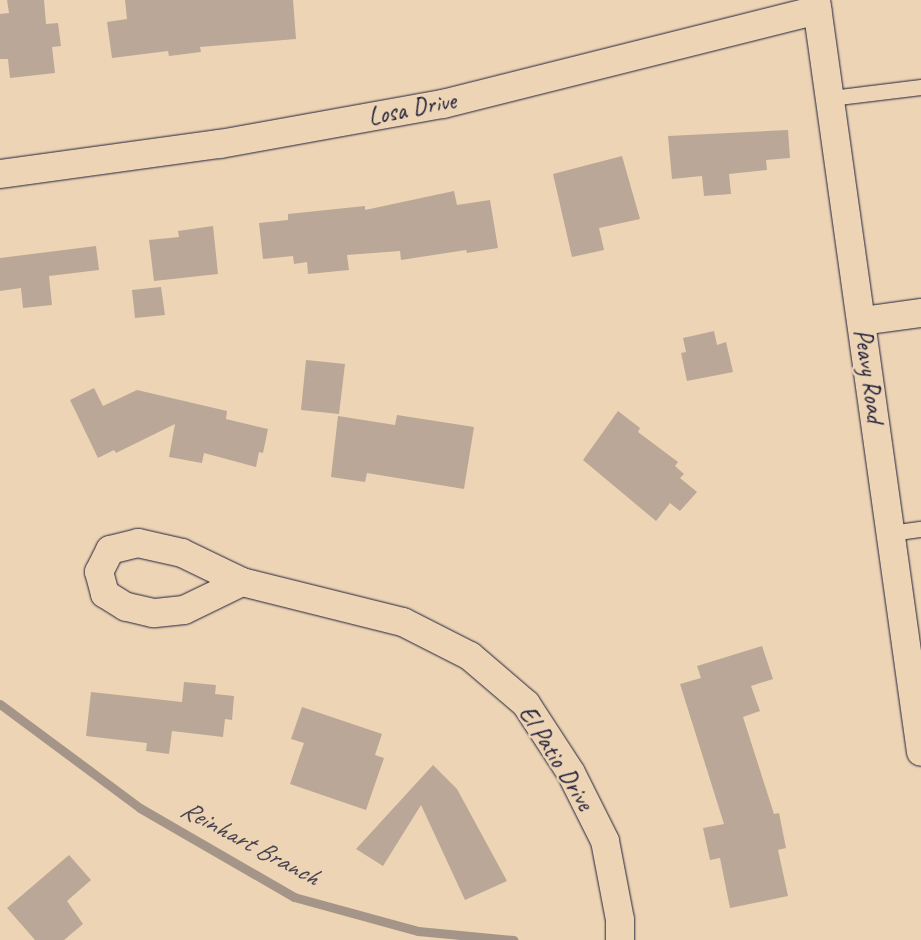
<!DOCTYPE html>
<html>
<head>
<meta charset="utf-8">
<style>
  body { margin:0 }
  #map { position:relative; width:921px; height:940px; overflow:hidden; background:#edd4b5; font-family:Caveat,sans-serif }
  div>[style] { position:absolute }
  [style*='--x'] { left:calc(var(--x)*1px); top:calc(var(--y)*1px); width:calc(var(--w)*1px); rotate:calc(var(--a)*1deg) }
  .stream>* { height:9px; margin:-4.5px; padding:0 4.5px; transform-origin:4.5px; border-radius:4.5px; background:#a59589 }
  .building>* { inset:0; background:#baa797 }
  .roads { filter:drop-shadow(0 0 1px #22223b) drop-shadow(0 0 1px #22223b) }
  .service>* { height:15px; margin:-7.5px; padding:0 7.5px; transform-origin:7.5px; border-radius:7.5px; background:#edd4b5 }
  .minor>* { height:28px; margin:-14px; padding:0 14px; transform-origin:14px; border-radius:14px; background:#edd4b5 }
  .tertiary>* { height:28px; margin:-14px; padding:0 14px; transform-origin:14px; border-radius:14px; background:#edd4b5 }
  span { translate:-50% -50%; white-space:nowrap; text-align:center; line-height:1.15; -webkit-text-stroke:5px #edd4b5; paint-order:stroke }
  .street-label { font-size:25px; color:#22223b }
  .water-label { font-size:26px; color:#494452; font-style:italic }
</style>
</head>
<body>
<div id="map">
  <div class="stream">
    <div style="--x:0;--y:704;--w:174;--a:36.6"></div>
    <div style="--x:140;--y:808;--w:178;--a:30"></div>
    <div style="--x:294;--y:897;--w:129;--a:15.3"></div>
    <div style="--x:418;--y:931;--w:96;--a:5.4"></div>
  </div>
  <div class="building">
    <div style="clip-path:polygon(7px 0,44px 0,46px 24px,58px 23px,61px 46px,52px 47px,55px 73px,10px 78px,8px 59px,0 59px,0 14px,9px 13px)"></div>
    <div style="clip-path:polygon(125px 0,293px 0,296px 39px,200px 47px,201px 52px,169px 56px,168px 51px,112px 58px,107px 22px,127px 19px)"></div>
    <div style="clip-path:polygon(788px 130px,790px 158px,766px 160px,767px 170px,729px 174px,731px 194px,704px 196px,702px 176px,672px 179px,668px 136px)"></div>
    <div style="clip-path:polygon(622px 156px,640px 219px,599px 228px,604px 250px,572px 257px,553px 174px)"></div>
    <div style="clip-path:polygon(454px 191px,457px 205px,490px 200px,498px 248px,467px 253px,466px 250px,401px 260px,400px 251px,347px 255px,349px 270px,308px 274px,307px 262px,294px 264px,293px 256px,263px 259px,259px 223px,288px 220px,288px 214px,365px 206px,365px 210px)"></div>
    <div style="clip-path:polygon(213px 226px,218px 274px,154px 281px,149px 240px,179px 237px,178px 231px)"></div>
    <div style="clip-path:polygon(96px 246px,99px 270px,49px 276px,52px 305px,23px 308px,21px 288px,0 291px,0 258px)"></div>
    <div style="clip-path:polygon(161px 287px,165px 315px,135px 318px,132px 290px)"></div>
    <div style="clip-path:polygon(714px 331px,717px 345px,726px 342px,733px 372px,687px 381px,681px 353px,686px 352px,683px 338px)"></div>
    <div style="clip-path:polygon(306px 360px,345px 364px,339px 414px,301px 410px)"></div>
    <div style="clip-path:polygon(94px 388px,103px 406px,137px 390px,227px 411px,226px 419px,268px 429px,263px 453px,259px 452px,256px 467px,204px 453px,202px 463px,169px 457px,175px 424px,116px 453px,114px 450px,98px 458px,70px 400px)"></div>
    <div style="clip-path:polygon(618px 411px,640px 428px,638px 432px,678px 462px,675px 466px,684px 474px,680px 478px,697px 492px,680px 511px,670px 503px,656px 521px,583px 460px)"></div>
    <div style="clip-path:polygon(397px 415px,474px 427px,464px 489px,367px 473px,365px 482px,331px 477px,338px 416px,395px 425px)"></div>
    <div style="clip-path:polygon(762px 646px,773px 679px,751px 686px,760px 711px,743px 717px,774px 814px,779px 813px,786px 848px,778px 850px,788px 896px,730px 908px,720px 858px,710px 860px,703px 828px,724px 824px,680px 684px,701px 678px,697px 666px)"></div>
    <div style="clip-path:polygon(184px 682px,216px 685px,215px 694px,234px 696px,232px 720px,225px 719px,223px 737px,172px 731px,169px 754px,146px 751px,147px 743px,86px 736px,91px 692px,182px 702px)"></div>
    <div style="clip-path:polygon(302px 707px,382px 734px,375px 755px,384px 758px,366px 810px,290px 784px,304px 743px,291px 739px)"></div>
    <div style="clip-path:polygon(433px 765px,457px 789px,507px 881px,465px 900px,421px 805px,383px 866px,356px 849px)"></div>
    <div style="clip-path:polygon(69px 855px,91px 880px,67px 901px,83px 924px,64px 940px,35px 940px,7px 908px)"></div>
  </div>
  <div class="roads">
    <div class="service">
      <div style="--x:831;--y:98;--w:91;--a:-7"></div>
      <div style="--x:891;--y:533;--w:30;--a:-8"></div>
    </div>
    <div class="minor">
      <div style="--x:0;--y:174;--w:222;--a:-7.8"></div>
      <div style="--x:220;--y:144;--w:227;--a:-10.2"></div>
      <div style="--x:443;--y:104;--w:386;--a:-14.1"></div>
      <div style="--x:862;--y:321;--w:60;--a:-7.7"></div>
      <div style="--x:138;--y:543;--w:45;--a:12.8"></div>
      <div style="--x:182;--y:553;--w:67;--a:25.8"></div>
      <div style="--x:242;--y:582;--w:64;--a:154.2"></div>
      <div style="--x:184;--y:610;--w:31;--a:174"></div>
      <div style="--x:153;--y:613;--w:28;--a:-167"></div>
      <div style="--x:126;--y:607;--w:25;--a:-148"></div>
      <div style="--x:105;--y:594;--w:23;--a:-105"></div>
      <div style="--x:99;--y:572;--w:25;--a:-63"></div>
      <div style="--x:110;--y:550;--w:29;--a:-14"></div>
      <div style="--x:242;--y:582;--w:166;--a:14"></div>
      <div style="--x:403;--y:622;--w:75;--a:26.9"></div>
      <div style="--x:470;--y:656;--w:74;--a:40.6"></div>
      <div style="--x:526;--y:704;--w:82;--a:56.9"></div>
      <div style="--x:571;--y:773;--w:76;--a:63.4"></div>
      <div style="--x:605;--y:841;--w:80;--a:79.2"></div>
      <div style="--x:620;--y:920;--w:20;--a:90"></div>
    </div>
    <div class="tertiary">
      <div style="--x:816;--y:0;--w:759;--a:82.05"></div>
    </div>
  </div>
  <div class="street-label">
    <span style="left:412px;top:109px;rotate:-11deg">Losa Drive</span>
    <span style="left:869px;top:376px;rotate:82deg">Peavy Road</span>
    <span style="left:556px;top:758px;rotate:58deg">El Patio Drive</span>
  </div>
  <div class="water-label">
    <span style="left:250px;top:843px;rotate:28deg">Reinhart Branch</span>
  </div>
</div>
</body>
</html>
